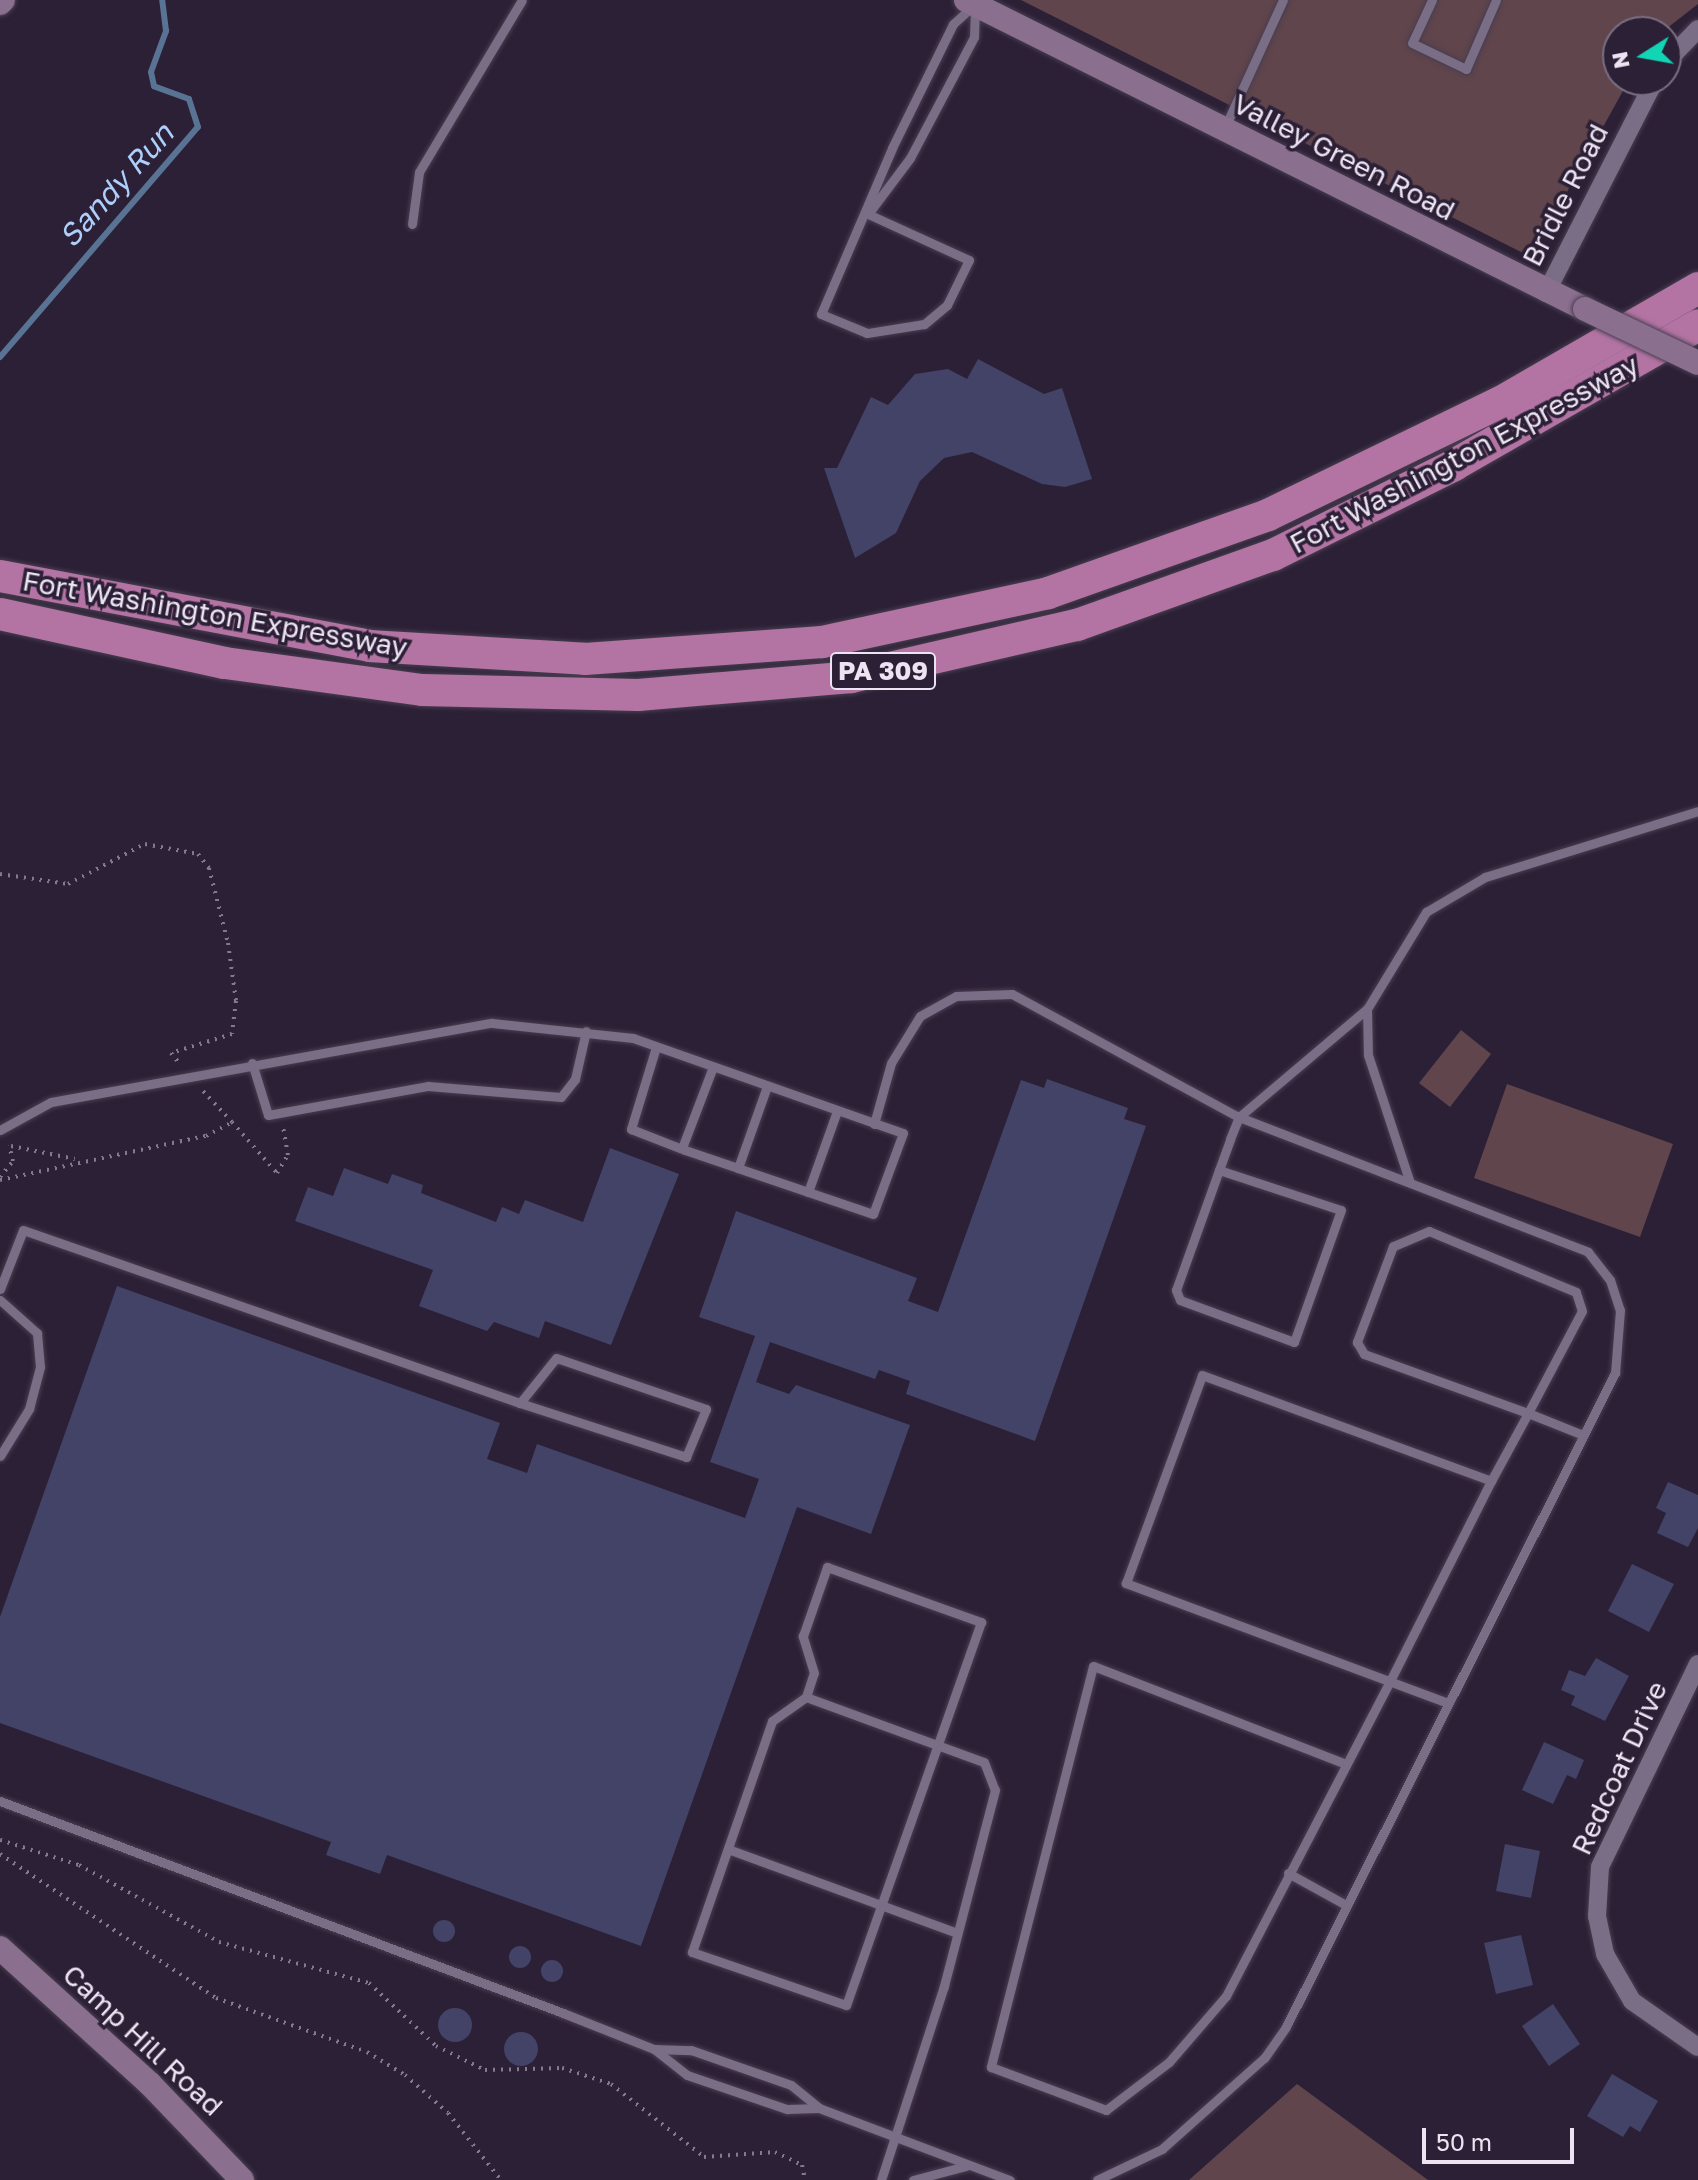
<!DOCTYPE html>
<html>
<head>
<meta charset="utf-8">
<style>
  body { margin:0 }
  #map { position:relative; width:1698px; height:2180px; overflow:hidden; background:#2c2036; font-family:"Golos Text",sans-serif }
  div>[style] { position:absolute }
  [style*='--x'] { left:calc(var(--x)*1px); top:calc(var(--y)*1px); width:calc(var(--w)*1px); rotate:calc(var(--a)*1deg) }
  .green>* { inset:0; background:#60454c }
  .stream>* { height:6px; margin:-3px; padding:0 3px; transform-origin:3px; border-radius:3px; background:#597394 }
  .building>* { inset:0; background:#424367 }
  .round { border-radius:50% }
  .path>* { height:4px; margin-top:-2px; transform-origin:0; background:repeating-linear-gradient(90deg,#847a8d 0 2px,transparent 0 8px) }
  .roads { filter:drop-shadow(0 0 2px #483e50) drop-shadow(0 0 2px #483e50) }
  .lane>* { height:9px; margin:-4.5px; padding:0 4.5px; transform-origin:4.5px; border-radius:4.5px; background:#7a6d86 }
  .street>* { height:18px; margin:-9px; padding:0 9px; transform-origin:9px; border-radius:9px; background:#7a6d86 }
  .secondary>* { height:24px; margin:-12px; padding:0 12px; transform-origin:12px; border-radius:12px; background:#8b6f8f }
  .highway>* { height:32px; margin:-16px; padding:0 16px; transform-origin:16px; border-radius:16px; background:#b374a4 }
  .bridges { filter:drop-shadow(0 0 2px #483e50) drop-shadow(0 0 2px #483e50) }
  .secondary-bridge>* { height:24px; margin:-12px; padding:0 12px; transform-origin:12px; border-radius:12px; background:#8b6f8f }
  span { translate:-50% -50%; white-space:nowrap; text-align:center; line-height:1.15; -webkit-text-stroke:7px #2c2036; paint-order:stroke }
  .shield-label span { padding:2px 6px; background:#2c2036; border:2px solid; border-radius:6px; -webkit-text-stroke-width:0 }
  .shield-label { font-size:26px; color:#ece4f3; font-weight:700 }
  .street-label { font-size:28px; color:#ece4f3 }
  .water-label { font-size:30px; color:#adcffb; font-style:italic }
  .north { position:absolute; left:1602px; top:16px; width:80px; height:80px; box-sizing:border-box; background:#2c2036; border:2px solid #796e82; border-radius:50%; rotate:259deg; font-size:22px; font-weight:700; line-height:32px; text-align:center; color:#ece4f3 }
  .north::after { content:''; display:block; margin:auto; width:28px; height:36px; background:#11d5b4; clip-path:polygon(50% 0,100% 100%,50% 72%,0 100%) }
  .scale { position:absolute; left:1422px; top:2128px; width:152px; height:36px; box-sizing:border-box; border:4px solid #ece4f3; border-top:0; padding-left:10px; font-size:24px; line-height:28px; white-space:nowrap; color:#ece4f3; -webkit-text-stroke:6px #2c2036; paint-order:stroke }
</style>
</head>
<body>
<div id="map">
  <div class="green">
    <div style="clip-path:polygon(1021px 0,1698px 0,1698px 4px,1662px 32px,1618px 32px,1618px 80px,1629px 80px,1531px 257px)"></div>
    <div style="clip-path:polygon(1461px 1030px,1491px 1054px,1450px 1107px,1419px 1083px)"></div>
    <div style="clip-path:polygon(1507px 1084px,1673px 1144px,1640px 1237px,1474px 1178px)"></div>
    <div style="clip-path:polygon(1297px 2084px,1428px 2180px,1189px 2180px)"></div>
  </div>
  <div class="stream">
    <div style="--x:0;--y:357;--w:303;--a:-49.3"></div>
    <div style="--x:198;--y:127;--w:29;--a:-108"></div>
    <div style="--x:189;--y:99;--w:37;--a:-160"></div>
    <div style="--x:154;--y:86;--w:14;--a:-102"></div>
    <div style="--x:151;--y:72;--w:44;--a:-69.9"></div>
    <div style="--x:166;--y:31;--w:31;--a:-97"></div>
  </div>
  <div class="building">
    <div style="clip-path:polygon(978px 359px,1044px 394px,1062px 388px,1092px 479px,1065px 487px,1042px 484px,972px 452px,944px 458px,920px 481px,896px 533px,855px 558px,824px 468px,837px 468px,871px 397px,888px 405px,915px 374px,948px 369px,967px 379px)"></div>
    <div style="clip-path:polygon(1047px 1079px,1128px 1108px,1124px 1119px,1146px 1126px,1035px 1441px,906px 1394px,910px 1381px,879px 1370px,875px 1379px,770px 1342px,756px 1382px,789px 1394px,796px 1385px,910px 1425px,871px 1534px,797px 1507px,641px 1946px,387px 1855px,380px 1874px,326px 1855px,331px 1842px,0 1723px,0 1617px,117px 1286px,500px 1423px,487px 1459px,527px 1473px,537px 1444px,745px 1518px,759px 1479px,710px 1462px,755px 1336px,699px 1317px,736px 1211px,917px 1278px,908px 1301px,938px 1312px,1021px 1080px,1044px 1088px)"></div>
    <div style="clip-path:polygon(610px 1148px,679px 1174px,611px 1345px,545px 1321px,539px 1338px,494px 1322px,487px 1331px,419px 1306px,433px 1270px,295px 1221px,308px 1187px,333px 1196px,344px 1168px,388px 1184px,392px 1174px,423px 1185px,421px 1193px,496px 1222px,502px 1207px,519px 1214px,525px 1200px,583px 1222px)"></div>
    <div style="clip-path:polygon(1668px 1482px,1698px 1495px,1698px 1528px,1688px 1547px,1657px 1533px,1666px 1513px,1656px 1508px)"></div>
    <div style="clip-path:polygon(1632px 1564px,1674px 1584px,1649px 1632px,1608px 1611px)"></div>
    <div style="clip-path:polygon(1596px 1658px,1629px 1676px,1605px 1721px,1571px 1705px,1575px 1696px,1561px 1690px,1569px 1670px,1585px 1676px)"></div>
    <div style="clip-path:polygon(1544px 1742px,1584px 1760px,1576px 1779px,1567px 1775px,1553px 1804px,1522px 1790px)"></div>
    <div style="clip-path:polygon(1505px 1844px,1540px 1851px,1531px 1898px,1496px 1891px)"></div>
    <div class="round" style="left:433px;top:1920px;width:22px;height:22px"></div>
    <div style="clip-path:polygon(1521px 1935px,1533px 1985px,1496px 1994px,1484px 1943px)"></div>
    <div class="round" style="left:509px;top:1946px;width:22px;height:22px"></div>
    <div class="round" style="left:541px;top:1960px;width:22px;height:22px"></div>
    <div style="clip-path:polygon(1553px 2004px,1580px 2044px,1549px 2066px,1522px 2026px)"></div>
    <div class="round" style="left:438px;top:2008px;width:34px;height:34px"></div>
    <div class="round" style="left:504px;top:2032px;width:34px;height:34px"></div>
    <div style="clip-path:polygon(1612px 2074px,1658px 2101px,1640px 2132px,1630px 2126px,1623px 2137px,1587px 2116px)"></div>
  </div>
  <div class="path">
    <div style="--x:0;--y:874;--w:69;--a:8.4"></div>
    <div style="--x:68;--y:884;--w:87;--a:-27.5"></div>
    <div style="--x:145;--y:844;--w:54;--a:10.7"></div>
    <div style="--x:198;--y:854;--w:18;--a:52"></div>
    <div style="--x:209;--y:868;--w:77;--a:75.8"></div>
    <div style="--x:228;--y:943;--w:59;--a:82.1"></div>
    <div style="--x:236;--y:1001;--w:33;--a:97"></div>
    <div style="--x:232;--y:1034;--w:64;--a:162.7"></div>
    <div style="--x:171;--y:1053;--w:14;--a:51"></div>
    <div style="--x:232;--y:1122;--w:68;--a:48.6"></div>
    <div style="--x:277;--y:1173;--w:21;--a:-59"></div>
    <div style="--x:288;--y:1155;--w:28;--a:-100"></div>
    <div style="--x:11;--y:1146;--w:65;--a:11.5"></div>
    <div style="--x:0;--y:1177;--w:21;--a:-51"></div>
    <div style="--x:13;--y:1161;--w:16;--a:-104"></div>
    <div style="--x:0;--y:1180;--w:211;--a:-12.1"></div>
    <div style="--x:206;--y:1136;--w:30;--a:-28"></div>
    <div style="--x:232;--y:1122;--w:45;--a:-133.2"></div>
    <div style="--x:0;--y:1840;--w:83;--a:17.6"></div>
    <div style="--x:79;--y:1865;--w:160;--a:28.8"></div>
    <div style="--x:219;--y:1942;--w:156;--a:15.3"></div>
    <div style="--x:369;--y:1983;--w:92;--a:43.2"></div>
    <div style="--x:436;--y:2046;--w:55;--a:26.1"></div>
    <div style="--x:485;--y:2070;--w:77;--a:-1.5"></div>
    <div style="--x:562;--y:2068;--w:52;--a:18.1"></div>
    <div style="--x:611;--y:2084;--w:118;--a:38.1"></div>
    <div style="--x:704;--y:2157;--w:71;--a:-4"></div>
    <div style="--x:775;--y:2152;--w:30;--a:26"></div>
    <div style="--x:802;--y:2165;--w:15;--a:79"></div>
    <div style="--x:0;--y:1854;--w:260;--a:33.7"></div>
    <div style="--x:216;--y:1998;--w:160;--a:19.7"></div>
    <div style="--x:367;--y:2052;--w:44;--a:31.2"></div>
    <div style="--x:405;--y:2075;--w:57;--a:41.5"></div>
    <div style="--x:448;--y:2113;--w:85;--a:51.7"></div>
  </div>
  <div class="roads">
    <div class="lane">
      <div style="--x:1432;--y:0;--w:47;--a:114.9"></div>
      <div style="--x:1412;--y:43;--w:60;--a:25.7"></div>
      <div style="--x:1466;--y:69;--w:75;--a:-66.5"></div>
      <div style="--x:1225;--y:127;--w:140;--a:-65.5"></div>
      <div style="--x:868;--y:214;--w:111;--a:24.5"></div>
      <div style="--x:969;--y:260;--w:50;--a:116.1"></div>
      <div style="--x:947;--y:305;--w:30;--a:140"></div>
      <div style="--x:924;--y:324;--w:58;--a:171"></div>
      <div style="--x:867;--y:333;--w:50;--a:-157.6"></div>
      <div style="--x:821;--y:314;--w:181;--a:-66.8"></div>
      <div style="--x:892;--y:148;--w:138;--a:-63.8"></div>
      <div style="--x:953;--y:24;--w:25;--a:-42"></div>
      <div style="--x:868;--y:214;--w:70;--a:-53.1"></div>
      <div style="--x:910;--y:158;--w:137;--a:-62.1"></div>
      <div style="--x:974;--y:37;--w:29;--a:-88"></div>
      <div style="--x:412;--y:224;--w:52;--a:-82.3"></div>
      <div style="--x:419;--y:172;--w:200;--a:-59.1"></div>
      <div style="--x:1367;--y:1009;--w:46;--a:88.8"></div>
      <div style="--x:1368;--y:1055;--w:132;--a:71.8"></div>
      <div style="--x:656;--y:1047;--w:86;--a:107"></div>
      <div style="--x:631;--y:1129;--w:58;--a:21.3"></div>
      <div style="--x:685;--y:1150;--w:56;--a:18.8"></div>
      <div style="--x:738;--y:1168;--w:87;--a:-70.5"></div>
      <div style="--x:252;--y:1063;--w:54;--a:72.9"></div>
      <div style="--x:268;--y:1115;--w:163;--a:-10.3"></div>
      <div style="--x:428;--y:1086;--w:133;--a:4.7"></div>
      <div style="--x:561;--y:1097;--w:23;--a:-52"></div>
      <div style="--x:575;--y:1079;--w:49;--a:-77.1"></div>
      <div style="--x:874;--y:1124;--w:63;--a:-74.4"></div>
      <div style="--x:891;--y:1063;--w:55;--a:-58.3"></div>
      <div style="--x:920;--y:1016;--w:41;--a:-29.1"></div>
      <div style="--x:956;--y:996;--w:56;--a:-2"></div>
      <div style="--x:1012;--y:994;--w:258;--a:28.5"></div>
      <div style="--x:1239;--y:1117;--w:374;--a:21.1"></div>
      <div style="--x:1588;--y:1252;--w:36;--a:52"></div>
      <div style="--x:1610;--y:1280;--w:32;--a:72"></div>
      <div style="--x:1620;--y:1310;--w:63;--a:94.5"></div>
      <div style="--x:1615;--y:1373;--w:732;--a:116.71"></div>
      <div style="--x:1286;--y:2027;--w:38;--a:125"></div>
      <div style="--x:1264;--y:2058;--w:137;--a:138.3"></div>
      <div style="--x:1162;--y:2149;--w:72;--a:154.5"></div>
      <div style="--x:0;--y:1130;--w:58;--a:-28.8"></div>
      <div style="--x:51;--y:1102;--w:448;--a:-10.2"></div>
      <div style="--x:492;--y:1023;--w:142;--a:6.1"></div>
      <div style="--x:633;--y:1038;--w:286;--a:19.4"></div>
      <div style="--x:903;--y:1133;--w:86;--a:110.3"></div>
      <div style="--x:873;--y:1214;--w:143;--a:-161.2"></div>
      <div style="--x:682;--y:1148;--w:87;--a:-69.1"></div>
      <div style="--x:1219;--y:1170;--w:128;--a:18.2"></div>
      <div style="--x:1341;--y:1210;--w:140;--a:109.6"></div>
      <div style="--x:1294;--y:1342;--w:121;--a:-159.8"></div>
      <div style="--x:1180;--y:1300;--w:11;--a:-112"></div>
      <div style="--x:1176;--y:1290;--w:127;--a:-70.3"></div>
      <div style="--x:1219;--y:1170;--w:33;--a:-70"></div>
      <div style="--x:1230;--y:1139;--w:24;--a:-68"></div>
      <div style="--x:1239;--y:1117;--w:167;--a:-40.2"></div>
      <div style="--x:1367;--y:1009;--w:114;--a:-58.7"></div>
      <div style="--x:1426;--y:912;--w:69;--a:-30.7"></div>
      <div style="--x:1485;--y:877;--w:223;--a:-17.2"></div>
      <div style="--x:808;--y:1192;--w:86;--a:-70.3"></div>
      <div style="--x:0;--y:1289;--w:63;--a:-68.7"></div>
      <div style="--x:23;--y:1230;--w:526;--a:19.19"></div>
      <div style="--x:520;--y:1403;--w:175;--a:18"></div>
      <div style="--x:686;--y:1457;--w:52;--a:-67.4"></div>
      <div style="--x:706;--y:1409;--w:158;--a:-161.2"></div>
      <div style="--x:556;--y:1358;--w:58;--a:128.7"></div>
      <div style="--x:0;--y:1300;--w:50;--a:41.7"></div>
      <div style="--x:37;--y:1333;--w:34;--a:85"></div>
      <div style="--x:40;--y:1367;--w:43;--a:104.7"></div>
      <div style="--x:29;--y:1409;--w:55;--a:121.7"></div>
      <div style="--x:827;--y:1567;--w:164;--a:19.7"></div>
      <div style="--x:981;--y:1622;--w:406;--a:109.4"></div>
      <div style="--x:846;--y:2005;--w:163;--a:-161"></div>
      <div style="--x:692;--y:1952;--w:244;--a:-70.9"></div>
      <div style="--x:772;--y:1721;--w:42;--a:-35.2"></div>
      <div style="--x:806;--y:1697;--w:25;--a:-72"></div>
      <div style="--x:814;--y:1673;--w:39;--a:-107"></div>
      <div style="--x:803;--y:1636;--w:73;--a:-70.8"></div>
      <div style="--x:806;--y:1697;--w:189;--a:20.1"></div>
      <div style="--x:984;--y:1762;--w:30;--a:69"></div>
      <div style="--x:995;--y:1790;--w:203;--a:104.6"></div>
      <div style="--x:944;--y:1986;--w:204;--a:108"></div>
      <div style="--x:1448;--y:1703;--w:344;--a:-159.6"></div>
      <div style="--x:1126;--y:1583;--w:221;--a:-69.9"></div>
      <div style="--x:1202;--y:1375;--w:308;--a:20.1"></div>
      <div style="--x:1346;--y:1764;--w:271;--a:-158.8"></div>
      <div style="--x:1093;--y:1666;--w:414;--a:104.3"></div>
      <div style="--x:991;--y:2067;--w:123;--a:20.5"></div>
      <div style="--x:1106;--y:2110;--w:79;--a:-37.3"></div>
      <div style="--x:1169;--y:2062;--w:87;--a:-49.2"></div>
      <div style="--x:1226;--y:1996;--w:355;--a:-62.5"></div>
      <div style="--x:1390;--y:1681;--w:224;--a:-63.2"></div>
      <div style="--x:1491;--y:1481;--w:77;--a:-61.4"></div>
      <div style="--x:1528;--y:1413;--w:115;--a:-62.1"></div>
      <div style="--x:1582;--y:1311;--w:20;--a:-108"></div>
      <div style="--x:1576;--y:1292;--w:159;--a:-157.5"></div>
      <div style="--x:1429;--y:1231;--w:39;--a:157"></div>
      <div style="--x:1393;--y:1246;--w:103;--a:110.6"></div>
      <div style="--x:1357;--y:1342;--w:14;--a:60"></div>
      <div style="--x:1364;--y:1354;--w:174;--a:19.8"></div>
      <div style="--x:1528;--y:1413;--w:59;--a:21.8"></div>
      <div style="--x:0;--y:1801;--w:602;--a:20.63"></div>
      <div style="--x:563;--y:2013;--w:98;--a:21.6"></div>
      <div style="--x:654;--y:2049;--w:42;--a:38.2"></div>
      <div style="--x:687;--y:2075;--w:106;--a:18.8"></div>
      <div style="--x:787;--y:2109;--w:32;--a:-2"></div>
      <div style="--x:728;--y:1849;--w:244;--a:20.1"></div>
      <div style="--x:1288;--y:1873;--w:66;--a:28.9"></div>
      <div style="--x:654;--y:2049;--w:37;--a:2"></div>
      <div style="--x:691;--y:2050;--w:106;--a:19.3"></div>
      <div style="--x:791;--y:2085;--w:36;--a:39"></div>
      <div style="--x:819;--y:2108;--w:204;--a:20.7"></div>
      <div style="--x:913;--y:2180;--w:55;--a:-14.8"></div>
    </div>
    <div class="street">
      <div style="--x:1666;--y:62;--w:46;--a:-45.9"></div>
      <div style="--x:1546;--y:293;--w:239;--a:-62.9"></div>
      <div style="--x:1698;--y:1664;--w:225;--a:115.8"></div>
      <div style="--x:1600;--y:1867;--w:49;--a:93.5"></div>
      <div style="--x:1597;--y:1916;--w:39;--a:78"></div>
      <div style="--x:1605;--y:1954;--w:54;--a:60.1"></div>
      <div style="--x:1632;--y:2001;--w:80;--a:34.9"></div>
    </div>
    <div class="secondary">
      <div style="--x:966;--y:0;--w:692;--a:26.53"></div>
      <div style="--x:0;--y:3;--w:4;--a:-45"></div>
      <div style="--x:0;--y:1948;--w:202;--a:42.2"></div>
      <div style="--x:150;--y:2084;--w:133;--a:46.2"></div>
    </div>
    <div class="highway">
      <div style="--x:0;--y:576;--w:376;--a:10.7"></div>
      <div style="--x:369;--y:646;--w:216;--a:3.4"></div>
      <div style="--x:585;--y:659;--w:238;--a:-4.1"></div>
      <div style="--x:822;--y:642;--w:231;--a:-12.2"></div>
      <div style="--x:1048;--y:593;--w:233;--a:-19.5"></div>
      <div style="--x:1268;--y:515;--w:257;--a:-25.9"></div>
      <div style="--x:1499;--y:403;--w:230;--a:-30"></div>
      <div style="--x:0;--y:614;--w:230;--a:12.3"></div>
      <div style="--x:225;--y:663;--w:199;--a:7.8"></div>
      <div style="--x:422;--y:690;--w:216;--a:1.3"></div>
      <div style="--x:638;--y:695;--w:214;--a:-4.8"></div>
      <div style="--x:851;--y:677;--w:232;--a:-13"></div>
      <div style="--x:1077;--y:625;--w:208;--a:-19.7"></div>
      <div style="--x:1273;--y:555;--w:202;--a:-26.4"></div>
      <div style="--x:1454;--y:465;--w:281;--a:-29.8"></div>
    </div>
  </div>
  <div class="bridges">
    <div class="secondary-bridge">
      <div style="--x:1585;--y:309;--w:125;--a:25.5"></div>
    </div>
  </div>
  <div class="shield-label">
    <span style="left:883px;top:671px">PA 309</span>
  </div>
  <div class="street-label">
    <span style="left:1344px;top:157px;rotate:27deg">Valley Green Road</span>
    <span style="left:1565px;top:195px;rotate:-63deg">Bridle Road</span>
    <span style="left:1464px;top:454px;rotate:-28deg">Fort Washington Expressway</span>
    <span style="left:215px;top:614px;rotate:10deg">Fort Washington Expressway</span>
    <span style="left:1619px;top:1768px;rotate:-65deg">Redcoat Drive</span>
    <span style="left:143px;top:2040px;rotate:43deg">Camp Hill Road</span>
  </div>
  <div class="water-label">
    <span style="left:116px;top:185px;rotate:-48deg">Sandy Run</span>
  </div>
  <div class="north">N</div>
  <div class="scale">50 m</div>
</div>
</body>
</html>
